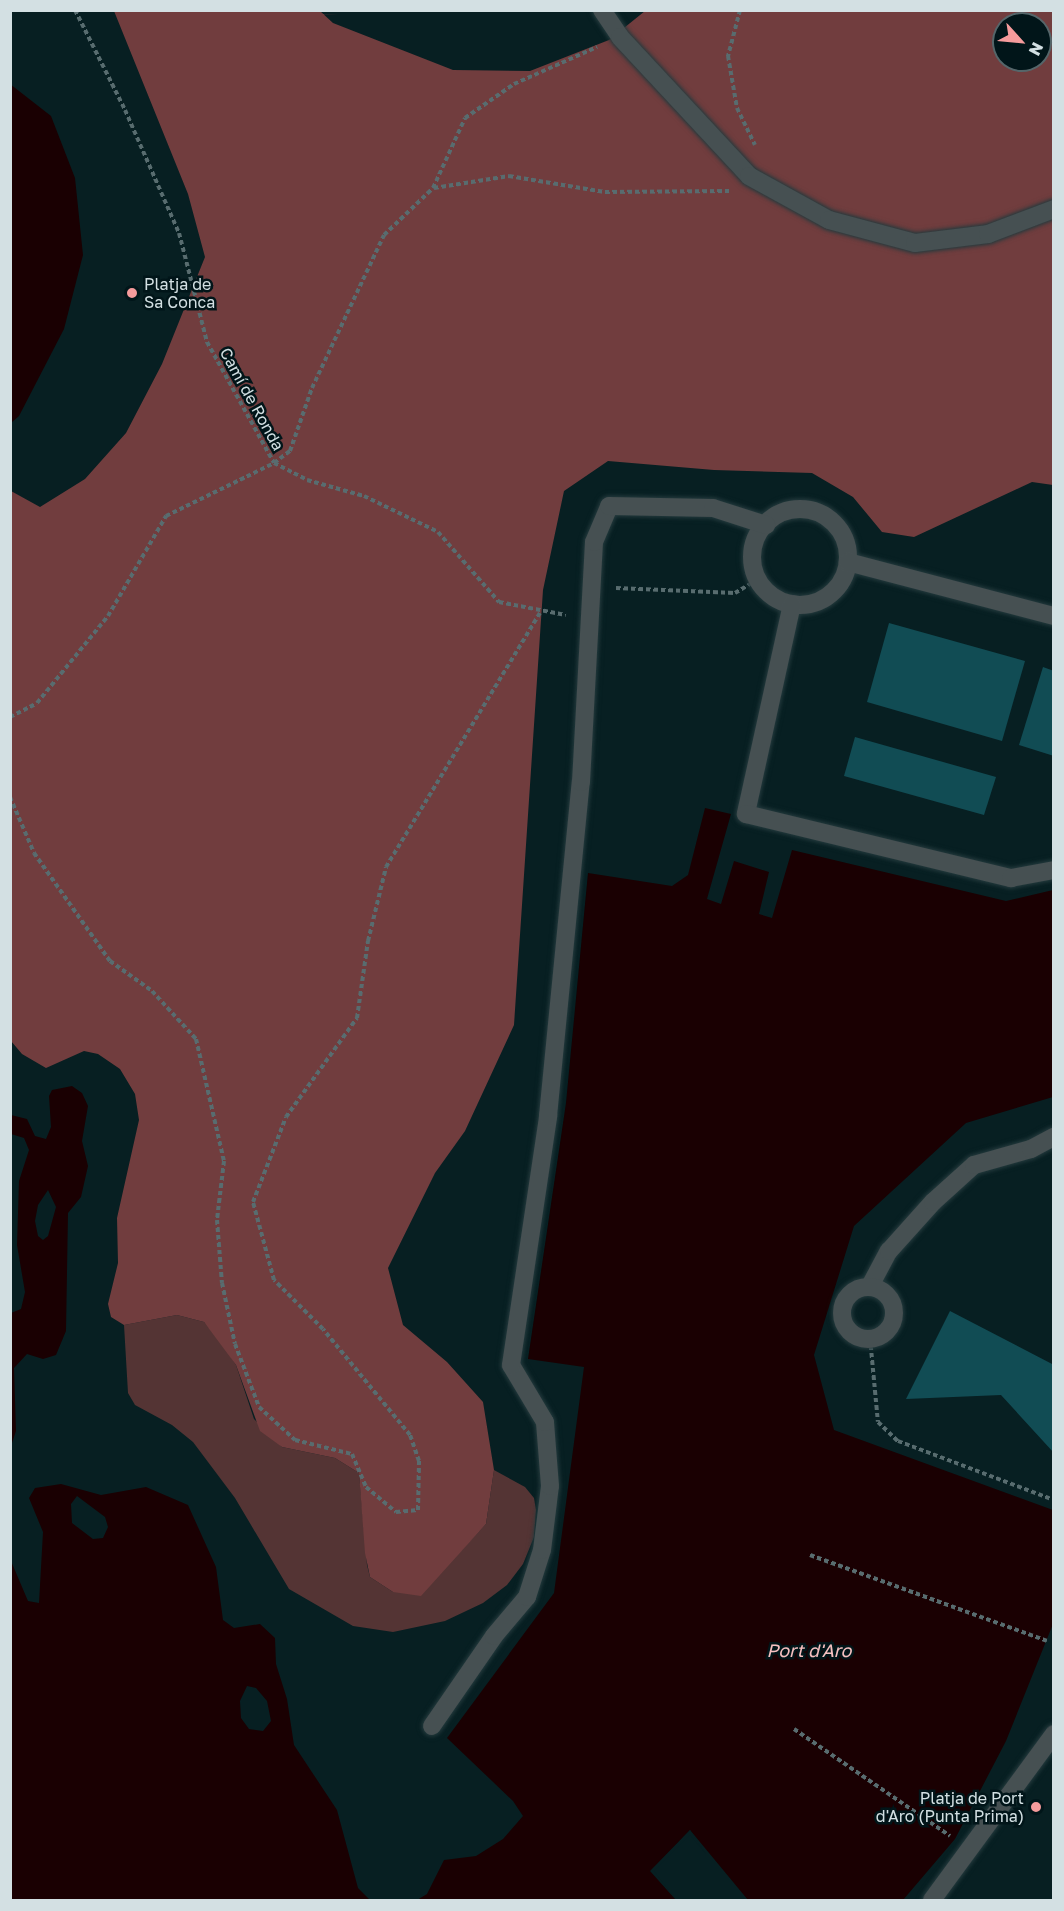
<!DOCTYPE html>
<html>
<head>
<meta charset="utf-8">
<style>
  body { margin:0 }
  #map { position:relative; width:1064px; height:1911px; overflow:hidden; background:#071f22; font-family:"Golos Text",sans-serif }
  div>[style] { position:absolute }
  [style*='--x'] { left:calc(var(--x)*1px); top:calc(var(--y)*1px); width:calc(var(--w)*1px); rotate:calc(var(--a)*1deg) }
  .green>* { inset:0; background:#543434 }
  .forest>* { inset:0; background:#713d3e }
  .water>* { inset:0; background:#1a0002 }
  .pier>* { inset:0; background:#071f22 }
  .building>* { inset:0; background:#114c54 }
  .path>* { height:4px; margin-top:-2px; transform-origin:0; background:repeating-linear-gradient(90deg,#586c6f 0 4.5px,transparent 0 7.5px) }
  .roads { filter:drop-shadow(0 0 2px #243a3d) drop-shadow(0 0 2px #243a3d) }
  .minor>* { height:18px; margin:-9px; padding:0 9px; transform-origin:9px; border-radius:9px; background:#465052 }
  .minor>.ring { margin:-9px; padding:0; box-sizing:content-box; background:none; border:18px solid #465052; border-radius:50% }
  .dots>* { width:16px; height:16px; translate:-50% -50%; box-sizing:border-box; border:3px solid #011519; border-radius:50% }
  span { translate:-50% -50%; white-space:nowrap; text-align:center; line-height:1.15; -webkit-text-stroke:5px #011519; paint-order:stroke }
  .poi-label { font-size:16px; color:#d3e0e3 }
  .left { translate:0 -50%; text-align:left }
  .right { translate:-100% -50%; text-align:right }
  .street-label { font-size:16px; color:#d3e0e3 }
  .water-label { font-size:18px; color:#f6c0c0; font-style:italic }
  .frame { position:absolute; inset:0; border:12px solid #d3e0e3; pointer-events:none }
  .north { position:absolute; left:992px; top:12px; width:60px; height:60px; box-sizing:border-box; background:#011519; border:2px solid #55666a; border-radius:50%; rotate:117deg; font-size:16px; font-weight:700; line-height:24px; text-align:center; color:#d3e0e3 }
  .north::after { content:''; display:block; margin:auto; width:21px; height:27px; background:#f59b9c; clip-path:polygon(50% 0,100% 100%,50% 72%,0 100%) }
</style>
</head>
<body>
<div id="map">
  <div class="green">
    <div style="clip-path:polygon(177px 1315px,204px 1322px,221px 1342px,236px 1365px,254px 1419px,282px 1447px,335px 1458px,359px 1473px,367px 1565px,370px 1577px,393px 1592px,455px 1557px,486px 1524px,494px 1470px,525px 1487px,534px 1498px,536px 1510px,534px 1537px,523px 1564px,507px 1585px,483px 1603px,445px 1621px,393px 1632px,353px 1626px,289px 1589px,235px 1498px,193px 1442px,172px 1425px,135px 1405px,128px 1393px,124px 1325px)"></div>
  </div>
  <div class="forest">
    <div style="clip-path:polygon(evenodd,114px 11px,320px 11px,333px 23px,453px 70px,530px 71px,609px 40px,645px 11px,1053px 11px,1053px 485px,1032px 482px,914px 537px,882px 532px,853px 497px,812px 473px,714px 470px,608px 461px,564px 491px,543px 590px,514px 1025px,465px 1131px,435px 1173px,388px 1268px,403px 1325px,447px 1362px,483px 1402px,494px 1470px,486px 1524px,421px 1596px,393px 1592px,370px 1577px,365px 1553px,359px 1473px,335px 1458px,282px 1447px,260px 1431px,236px 1365px,204px 1322px,177px 1315px,124px 1325px,111px 1317px,108px 1304px,118px 1263px,117px 1218px,139px 1120px,135px 1094px,120px 1069px,98px 1054px,84px 1051px,46px 1068px,22px 1054px,11px 1041px,11px 491px,40px 507px,85px 479px,126px 433px,162px 364px,205px 257px,188px 194px,114px 11px,1004px 24px,1040px 24px,1040px 60px,1004px 60px,1004px 24px)"></div>
  </div>
  <div class="water">
    <div style="clip-path:polygon(10px 84px,51px 116px,75px 178px,83px 255px,64px 329px,19px 416px,11px 423px)"></div>
    <div style="clip-path:polygon(705px 808px,731px 814px,707px 899px,721px 904px,734px 861px,769px 872px,759px 914px,772px 918px,792px 850px,1006px 901px,1053px 890px,1053px 1097px,966px 1123px,854px 1226px,814px 1355px,834px 1430px,1053px 1510px,1053px 1624px,1006px 1741px,955px 1839px,903px 1900px,748px 1900px,690px 1830px,651px 1871px,676px 1900px,417px 1900px,427px 1894px,444px 1860px,476px 1856px,503px 1839px,523px 1816px,513px 1801px,447px 1738px,554px 1593px,584px 1367px,528px 1359px,566px 1103px,588px 873px,672px 886px,688px 875px)"></div>
    <div style="clip-path:polygon(evenodd,72px 1086px,82px 1093px,88px 1106px,82px 1141px,88px 1166px,81px 1197px,68px 1213px,66px 1331px,56px 1355px,43px 1359px,27px 1354px,14px 1368px,16px 1431px,11px 1446px,11px 1313px,21px 1309px,25px 1292px,17px 1245px,19px 1181px,29px 1150px,24px 1138px,11px 1134px,11px 1115px,27px 1119px,35px 1136px,46px 1139px,51px 1127px,49px 1096px,52px 1090px,72px 1086px,48px 1190px,56px 1207px,48px 1236px,43px 1240px,38px 1236px,35px 1221px,38px 1205px,48px 1190px)"></div>
    <div style="clip-path:polygon(evenodd,61px 1484px,101px 1495px,146px 1487px,188px 1505px,216px 1567px,223px 1620px,234px 1628px,260px 1624px,275px 1638px,276px 1664px,287px 1699px,294px 1745px,337px 1810px,358px 1888px,370px 1900px,11px 1900px,11px 1561px,28px 1601px,39px 1603px,43px 1532px,29px 1498px,35px 1488px,61px 1484px,77px 1496px,105px 1517px,108px 1527px,103px 1538px,93px 1539px,72px 1523px,71px 1504px,77px 1496px,61px 1484px,247px 1686px,256px 1688px,267px 1701px,271px 1721px,263px 1731px,249px 1729px,241px 1718px,240px 1701px,247px 1686px)"></div>
  </div>
  <div class="pier">
    <div style="clip-path:polygon(690px 1830px,706px 1854px,690px 1835px,654px 1871px,676px 1900px,650px 1871px)"></div>
  </div>
  <div class="building">
    <div style="clip-path:polygon(889px 623px,1025px 661px,1002px 741px,867px 702px)"></div>
    <div style="clip-path:polygon(1043px 667px,1054px 671px,1054px 756px,1019px 745px)"></div>
    <div style="clip-path:polygon(855px 737px,996px 777px,984px 815px,844px 776px)"></div>
    <div style="clip-path:polygon(950px 1311px,1054px 1365px,1054px 1453px,1001px 1395px,906px 1399px)"></div>
  </div>
  <div class="path">
    <div style="--x:75;--y:10;--w:112;--a:63.4"></div>
    <div style="--x:125;--y:110;--w:134;--a:66.3"></div>
    <div style="--x:179;--y:233;--w:113;--a:75.6"></div>
    <div style="--x:207;--y:342;--w:138;--a:61"></div>
    <div style="--x:274;--y:463;--w:37;--a:27"></div>
    <div style="--x:307;--y:480;--w:59;--a:15.7"></div>
    <div style="--x:364;--y:496;--w:82;--a:25.9"></div>
    <div style="--x:438;--y:532;--w:93;--a:48.9"></div>
    <div style="--x:499;--y:602;--w:68;--a:11"></div>
    <div style="--x:740;--y:10;--w:48;--a:104.6"></div>
    <div style="--x:728;--y:56;--w:53;--a:80.2"></div>
    <div style="--x:737;--y:108;--w:41;--a:64.1"></div>
    <div style="--x:434;--y:188;--w:76;--a:-9.1"></div>
    <div style="--x:509;--y:176;--w:97;--a:9.5"></div>
    <div style="--x:605;--y:192;--w:124;--a:-0.5"></div>
    <div style="--x:616;--y:588;--w:119;--a:2.4"></div>
    <div style="--x:735;--y:593;--w:27;--a:-31"></div>
    <div style="--x:10;--y:717;--w:30;--a:-27"></div>
    <div style="--x:37;--y:703;--w:112;--a:-50.8"></div>
    <div style="--x:108;--y:616;--w:116;--a:-59.9"></div>
    <div style="--x:166;--y:516;--w:120;--a:-26.1"></div>
    <div style="--x:274;--y:463;--w:20;--a:-37"></div>
    <div style="--x:290;--y:451;--w:67;--a:-70.8"></div>
    <div style="--x:312;--y:388;--w:169;--a:-64.8"></div>
    <div style="--x:384;--y:235;--w:68;--a:-43.8"></div>
    <div style="--x:433;--y:188;--w:77;--a:-65.4"></div>
    <div style="--x:465;--y:118;--w:60;--a:-34.8"></div>
    <div style="--x:514;--y:84;--w:91;--a:-24"></div>
    <div style="--x:10;--y:797;--w:61;--a:66.8"></div>
    <div style="--x:34;--y:853;--w:132;--a:54.9"></div>
    <div style="--x:110;--y:961;--w:52;--a:35.5"></div>
    <div style="--x:152;--y:991;--w:65;--a:47.5"></div>
    <div style="--x:196;--y:1039;--w:125;--a:77.1"></div>
    <div style="--x:224;--y:1161;--w:59;--a:96.8"></div>
    <div style="--x:217;--y:1220;--w:63;--a:85.5"></div>
    <div style="--x:222;--y:1283;--w:62;--a:78"></div>
    <div style="--x:235;--y:1344;--w:67;--a:69.1"></div>
    <div style="--x:259;--y:1407;--w:49;--a:42.5"></div>
    <div style="--x:295;--y:1440;--w:59;--a:13.8"></div>
    <div style="--x:352;--y:1454;--w:36;--a:67"></div>
    <div style="--x:366;--y:1487;--w:39;--a:40"></div>
    <div style="--x:396;--y:1512;--w:22;--a:-5"></div>
    <div style="--x:418;--y:1510;--w:49;--a:-88.8"></div>
    <div style="--x:419;--y:1461;--w:28;--a:-109"></div>
    <div style="--x:410;--y:1435;--w:137;--a:-129.4"></div>
    <div style="--x:323;--y:1329;--w:69;--a:-135"></div>
    <div style="--x:274;--y:1280;--w:81;--a:-105.1"></div>
    <div style="--x:253;--y:1202;--w:91;--a:-68.8"></div>
    <div style="--x:286;--y:1117;--w:122;--a:-54.4"></div>
    <div style="--x:357;--y:1018;--w:78;--a:-81.9"></div>
    <div style="--x:368;--y:941;--w:76;--a:-76.3"></div>
    <div style="--x:386;--y:867;--w:297;--a:-58.8"></div>
    <div style="--x:870;--y:1338;--w:84;--a:84.6"></div>
    <div style="--x:878;--y:1422;--w:28;--a:44"></div>
    <div style="--x:898;--y:1441;--w:167;--a:20.7"></div>
    <div style="--x:810;--y:1555;--w:252;--a:19.9"></div>
    <div style="--x:794;--y:1729;--w:189;--a:34.4"></div>
  </div>
  <div class="roads">
    <div class="minor">
      <div style="--x:602;--y:10;--w:32;--a:56"></div>
      <div style="--x:620;--y:37;--w:190;--a:47.1"></div>
      <div style="--x:749;--y:176;--w:91;--a:28.8"></div>
      <div style="--x:829;--y:220;--w:89;--a:15"></div>
      <div style="--x:915;--y:243;--w:74;--a:-7"></div>
      <div style="--x:988;--y:234;--w:71;--a:-20.7"></div>
      <div class="ring" style="left:752px;top:509px;width:78px;height:78px"></div>
      <div style="--x:848;--y:562;--w:213;--a:14.7"></div>
      <div style="--x:792;--y:604;--w:215;--a:102.4"></div>
      <div style="--x:746;--y:814;--w:273;--a:13.6"></div>
      <div style="--x:1011;--y:878;--w:44;--a:-10.5"></div>
      <div style="--x:870;--y:1286;--w:40;--a:-62"></div>
      <div style="--x:889;--y:1251;--w:66;--a:-48.1"></div>
      <div style="--x:933;--y:1202;--w:55;--a:-42.1"></div>
      <div style="--x:974;--y:1165;--w:59;--a:-15.7"></div>
      <div style="--x:1031;--y:1149;--w:26;--a:-28"></div>
      <div class="ring" style="left:842px;top:1287px;width:34px;height:34px"></div>
      <div style="--x:432;--y:1726;--w:109;--a:-55.4"></div>
      <div style="--x:494;--y:1636;--w:51;--a:-49.8"></div>
      <div style="--x:527;--y:1597;--w:49;--a:-72.3"></div>
      <div style="--x:542;--y:1550;--w:64;--a:-82.9"></div>
      <div style="--x:550;--y:1486;--w:64;--a:-94.5"></div>
      <div style="--x:545;--y:1422;--w:66;--a:-120.8"></div>
      <div style="--x:511;--y:1365;--w:252;--a:-81.5"></div>
      <div style="--x:548;--y:1116;--w:336;--a:-84.4"></div>
      <div style="--x:581;--y:782;--w:240;--a:-86.9"></div>
      <div style="--x:594;--y:542;--w:39;--a:-67"></div>
      <div style="--x:609;--y:506;--w:104;--a:1.1"></div>
      <div style="--x:713;--y:508;--w:56;--a:17.8"></div>
      <div style="--x:932;--y:1900;--w:206;--a:-53.7"></div>
    </div>
  </div>
  <div class="dots">
    <div style="left:132px;top:293px;background:#f59b9c"></div>
    <div style="left:1036px;top:1807px;background:#f59b9c"></div>
  </div>
  <div class="poi-label">
    <span class="left" style="left:144px;top:293px">Platja de<br>Sa Conca</span>
    <span class="right" style="left:1024px;top:1807px">Platja de Port<br>d'Aro (Punta Prima)</span>
  </div>
  <div class="street-label">
    <span style="left:252px;top:399px;rotate:61deg">Camí de Ronda</span>
  </div>
  <div class="water-label">
    <span style="left:809px;top:1650px">Port d'Aro</span>
  </div>
  <div class="frame"></div>
  <div class="north">N</div>
</div>
</body>
</html>
